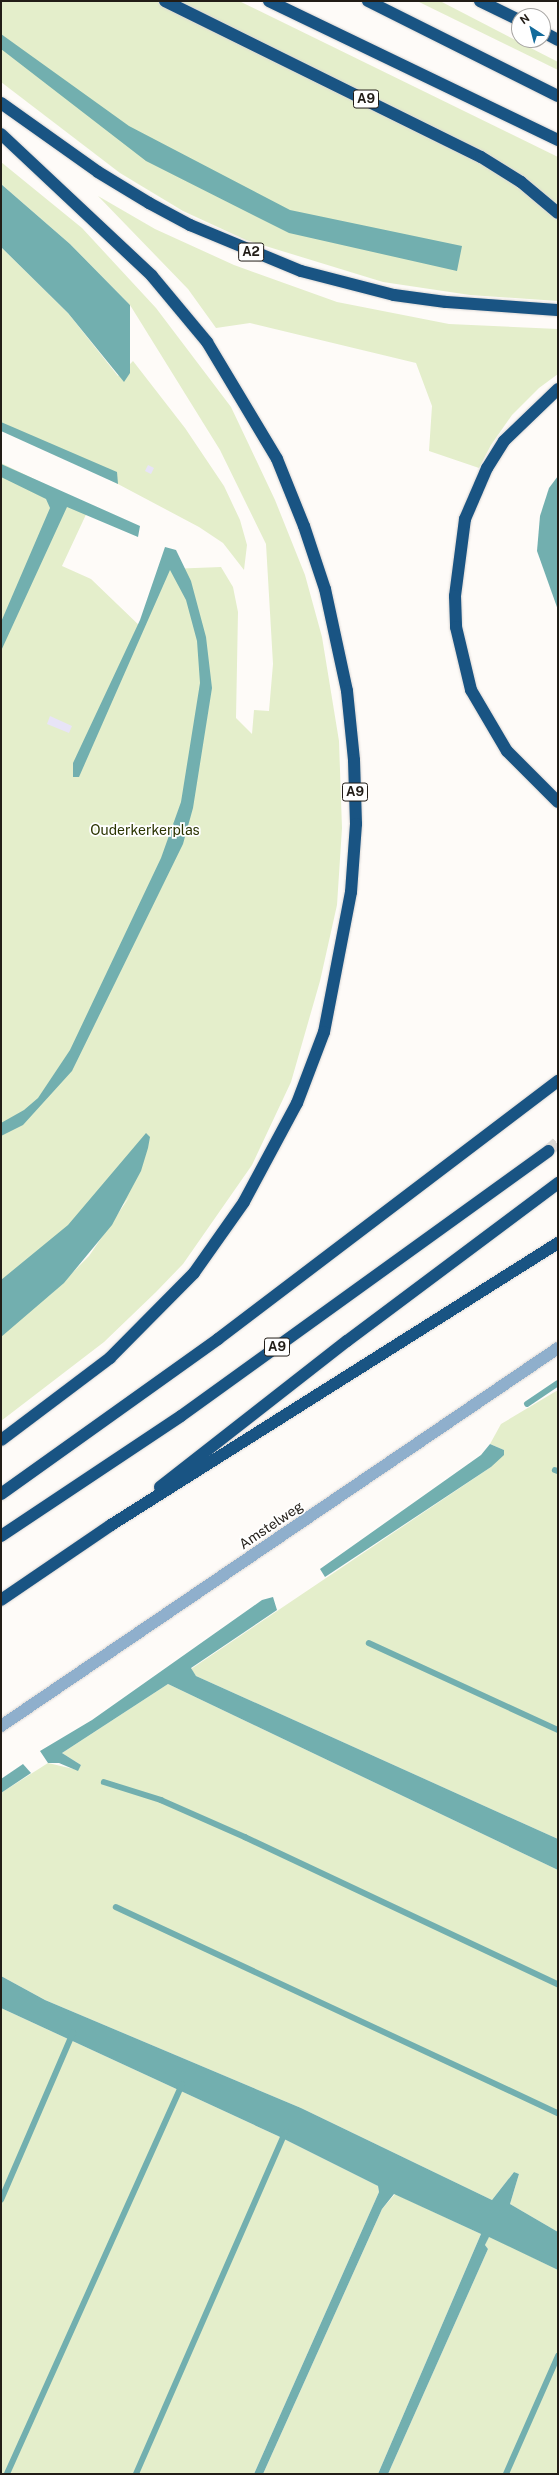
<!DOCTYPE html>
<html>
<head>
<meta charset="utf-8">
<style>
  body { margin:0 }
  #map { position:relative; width:559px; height:2475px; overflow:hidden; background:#fefbf8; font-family:"Public Sans",sans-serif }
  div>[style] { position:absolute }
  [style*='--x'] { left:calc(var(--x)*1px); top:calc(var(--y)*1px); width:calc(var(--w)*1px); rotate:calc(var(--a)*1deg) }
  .green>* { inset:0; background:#e4eecb }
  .water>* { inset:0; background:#72afaf }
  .stream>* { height:5.5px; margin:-2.75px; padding:0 2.75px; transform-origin:2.75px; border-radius:2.75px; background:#72afaf }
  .building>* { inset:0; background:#e8e4f7 }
  .highway-tunnel>* { height:12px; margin-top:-6px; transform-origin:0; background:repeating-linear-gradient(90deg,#dddad6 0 12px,transparent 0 18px) }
  .roads { filter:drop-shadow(0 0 1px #dbd7d4) drop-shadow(0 0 1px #dbd7d4) }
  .street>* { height:12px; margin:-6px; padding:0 6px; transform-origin:6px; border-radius:6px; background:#8fafcc }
  .highway>* { height:12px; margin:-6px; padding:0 6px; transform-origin:6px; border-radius:6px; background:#195483 }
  span { translate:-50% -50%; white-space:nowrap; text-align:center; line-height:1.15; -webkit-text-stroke:3.5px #fff; paint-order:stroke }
  .shield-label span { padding:1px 3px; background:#fff; border:1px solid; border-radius:3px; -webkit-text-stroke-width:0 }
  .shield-label { font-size:13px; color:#221d17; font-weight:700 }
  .park-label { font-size:14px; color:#2a3400 }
  .street-label { font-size:14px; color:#221d17 }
  .frame { position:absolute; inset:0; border:2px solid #221d17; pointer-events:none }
  .north { position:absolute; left:511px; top:8px; width:40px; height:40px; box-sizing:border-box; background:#fff; border:1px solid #a7a5a2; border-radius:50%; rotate:324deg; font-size:11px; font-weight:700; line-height:16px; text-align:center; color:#221d17 }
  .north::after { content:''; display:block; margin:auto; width:14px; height:18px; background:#136b9b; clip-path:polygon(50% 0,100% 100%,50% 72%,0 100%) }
</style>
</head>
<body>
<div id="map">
  <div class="green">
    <div style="clip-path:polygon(1px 1px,239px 1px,558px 157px,558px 301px,470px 295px,383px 282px,246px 240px,183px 211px,120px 173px,1px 82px)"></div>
    <div style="clip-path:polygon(417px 1px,440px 1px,558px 62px,558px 70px)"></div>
    <div style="clip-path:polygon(evenodd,1px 162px,82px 228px,156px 308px,231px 407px,275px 500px,305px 575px,322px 637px,339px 741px,342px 828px,337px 905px,320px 981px,291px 1082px,252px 1165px,183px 1264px,156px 1292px,104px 1342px,1px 1421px,1px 463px,90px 506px,62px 566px,91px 579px,143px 629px,169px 569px,221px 567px,233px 587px,238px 612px,236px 718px,252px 734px,254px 710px,269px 711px,273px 664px,266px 544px,220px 450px,130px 305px,70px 244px,1px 184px,1px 162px,130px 1196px,89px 1256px,48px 1297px,130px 1196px)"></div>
    <div style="clip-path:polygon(98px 196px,155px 229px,234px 265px,337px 302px,449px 324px,558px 329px,558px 374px,539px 388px,512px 415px,491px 445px,479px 468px,429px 451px,432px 406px,416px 363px,250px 323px,216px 328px,188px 289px)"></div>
    <div style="clip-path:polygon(1px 247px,68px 313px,118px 376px,133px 361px,185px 428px,224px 486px,240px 520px,247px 545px,244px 570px,223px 543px,199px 527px,1px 422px)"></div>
    <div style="clip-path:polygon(558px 1390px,558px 1839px,196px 1676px,191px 1669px,491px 1467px,504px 1450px,490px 1444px,501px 1424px)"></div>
    <div style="clip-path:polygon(168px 1684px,558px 1870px,558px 2232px,510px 2204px,519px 2174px,514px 2172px,492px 2200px,301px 2108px,45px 2000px,1px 1976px,1px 1793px,48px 1763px,78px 1770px,81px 1765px,62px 1753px)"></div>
    <div style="clip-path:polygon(1px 2008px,278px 2136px,378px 2186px,379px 2192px,254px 2474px,1px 2474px)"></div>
    <div style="clip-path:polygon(395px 2194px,481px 2234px,378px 2474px,263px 2474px,382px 2209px)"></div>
    <div style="clip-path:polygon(489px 2236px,558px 2270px,558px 2474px,388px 2474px,488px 2249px,485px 2245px)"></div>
  </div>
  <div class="water">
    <div style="clip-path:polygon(1px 34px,129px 126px,290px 210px,462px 246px,457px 271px,289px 233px,146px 161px,1px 49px)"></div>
    <div style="clip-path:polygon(1px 184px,70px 244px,130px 305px,130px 373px,124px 382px,68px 313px,1px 247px)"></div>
    <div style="clip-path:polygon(1px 422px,117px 472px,118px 484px,1px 431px)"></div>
    <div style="clip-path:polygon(1px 464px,140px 526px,138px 537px,67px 507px,1px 651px,1px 622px,50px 508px,46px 499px,1px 477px)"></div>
    <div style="clip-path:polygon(558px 476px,558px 610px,537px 551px,540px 516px,549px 488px)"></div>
    <div style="clip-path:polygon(165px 547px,176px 550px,191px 581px,206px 637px,212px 688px,193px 808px,183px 844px,72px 1071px,23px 1125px,1px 1136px,1px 1123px,24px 1110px,38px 1098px,70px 1050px,161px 858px,181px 802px,200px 683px,197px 641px,186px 600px,170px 570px,79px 777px,73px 777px,73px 763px,140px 620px)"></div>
    <div style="clip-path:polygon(146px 1133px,150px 1137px,148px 1148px,141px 1171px,112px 1225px,64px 1283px,1px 1337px,1px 1280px,68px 1225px)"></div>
    <div style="clip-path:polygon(490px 1444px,504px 1450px,504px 1455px,491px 1467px,325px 1577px,320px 1569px,481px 1455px)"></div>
    <div style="clip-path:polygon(273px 1597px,277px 1610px,191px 1668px,196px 1676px,558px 1839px,558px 1870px,168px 1684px,62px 1753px,81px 1765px,78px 1771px,59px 1763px,48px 1763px,40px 1751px,92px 1720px,262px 1600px)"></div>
    <div style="clip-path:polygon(23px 1764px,31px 1773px,1px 1793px,1px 1779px)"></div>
    <div style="clip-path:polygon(1px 1976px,45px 2000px,301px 2108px,492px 2200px,514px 2172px,519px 2174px,510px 2204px,558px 2232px,558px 2270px,489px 2237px,485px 2245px,488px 2249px,388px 2474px,378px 2474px,481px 2234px,394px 2194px,382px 2209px,263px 2474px,254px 2474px,379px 2192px,378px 2186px,278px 2136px,1px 2008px)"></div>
  </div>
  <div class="stream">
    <div style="--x:527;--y:1404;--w:37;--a:-34"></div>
    <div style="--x:555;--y:1470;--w:3;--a:18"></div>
    <div style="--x:369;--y:1643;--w:208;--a:24.7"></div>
    <div style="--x:104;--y:1782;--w:60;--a:17.5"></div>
    <div style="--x:161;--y:1800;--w:92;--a:23.8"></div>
    <div style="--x:245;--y:1837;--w:346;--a:25.2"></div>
    <div style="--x:116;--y:1907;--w:488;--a:25"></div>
    <div style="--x:1;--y:2200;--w:182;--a:-66.7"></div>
    <div style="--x:7;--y:2474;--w:427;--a:-65.8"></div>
    <div style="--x:136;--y:2474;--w:374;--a:-66.4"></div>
    <div style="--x:506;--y:2474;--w:129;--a:-66.2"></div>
  </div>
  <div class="building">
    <div style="clip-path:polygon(148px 465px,154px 468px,151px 474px,145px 471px)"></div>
    <div style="clip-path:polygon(50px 716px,72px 726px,69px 733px,47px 724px)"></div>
  </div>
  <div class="highway-tunnel">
    <div style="--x:548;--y:1151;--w:13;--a:-42"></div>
  </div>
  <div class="roads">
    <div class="street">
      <div style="--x:1;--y:1726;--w:673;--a:-34.16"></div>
    </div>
    <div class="highway">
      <div style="--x:165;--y:1;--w:352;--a:26.3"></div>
      <div style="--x:481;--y:157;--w:47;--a:32"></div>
      <div style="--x:521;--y:182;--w:48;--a:40"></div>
      <div style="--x:269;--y:1;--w:321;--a:25.7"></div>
      <div style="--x:368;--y:1;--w:212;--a:26.6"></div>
      <div style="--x:480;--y:1;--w:43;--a:26"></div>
      <div style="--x:543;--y:32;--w:17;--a:28"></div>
      <div style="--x:1;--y:103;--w:119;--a:35.4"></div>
      <div style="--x:98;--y:172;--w:60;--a:31.3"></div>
      <div style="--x:149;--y:203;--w:47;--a:28.2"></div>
      <div style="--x:190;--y:225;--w:120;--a:22.5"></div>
      <div style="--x:301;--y:271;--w:96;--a:14.5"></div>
      <div style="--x:394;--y:295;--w:52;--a:7.7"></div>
      <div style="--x:446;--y:302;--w:112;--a:4.1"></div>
      <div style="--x:1;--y:134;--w:207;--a:43.2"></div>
      <div style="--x:152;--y:276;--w:86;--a:50.2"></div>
      <div style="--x:207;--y:342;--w:136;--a:59.1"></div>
      <div style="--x:277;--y:459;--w:72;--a:68.1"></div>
      <div style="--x:304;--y:526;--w:66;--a:71.6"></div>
      <div style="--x:325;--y:589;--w:104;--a:77.8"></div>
      <div style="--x:347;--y:691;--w:69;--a:84.2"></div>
      <div style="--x:354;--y:760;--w:64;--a:88.2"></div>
      <div style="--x:356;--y:824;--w:68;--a:94.2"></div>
      <div style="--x:351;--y:892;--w:143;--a:100.9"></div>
      <div style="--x:324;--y:1032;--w:76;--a:110.8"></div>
      <div style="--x:297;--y:1103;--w:112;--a:118.2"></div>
      <div style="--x:244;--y:1202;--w:87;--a:125.2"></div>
      <div style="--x:194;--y:1273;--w:120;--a:134.7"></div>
      <div style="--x:110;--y:1358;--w:136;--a:143"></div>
      <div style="--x:558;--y:389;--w:75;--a:136.1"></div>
      <div style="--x:504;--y:441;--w:32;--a:122"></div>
      <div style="--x:487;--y:468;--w:56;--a:113.3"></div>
      <div style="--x:465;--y:519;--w:78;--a:97.4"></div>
      <div style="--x:455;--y:596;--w:31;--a:88"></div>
      <div style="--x:456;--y:627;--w:65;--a:76.6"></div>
      <div style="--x:471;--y:690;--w:71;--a:59.5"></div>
      <div style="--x:507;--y:751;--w:72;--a:45"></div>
      <div style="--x:160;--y:1487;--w:237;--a:-38"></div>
      <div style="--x:347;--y:1341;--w:264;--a:-36.8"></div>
      <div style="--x:1;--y:1494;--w:267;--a:-35.5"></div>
      <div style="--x:218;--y:1339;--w:427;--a:-37.2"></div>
      <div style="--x:1;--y:1536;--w:216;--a:-33.7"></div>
      <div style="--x:181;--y:1416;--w:453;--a:-35.8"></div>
      <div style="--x:1;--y:1600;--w:133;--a:-34.3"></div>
      <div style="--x:111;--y:1525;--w:529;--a:-32.25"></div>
    </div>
  </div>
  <div class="shield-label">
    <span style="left:366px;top:99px">A9</span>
    <span style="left:251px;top:252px">A2</span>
    <span style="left:355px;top:792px">A9</span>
    <span style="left:277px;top:1347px">A9</span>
  </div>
  <div class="park-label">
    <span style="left:145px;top:830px">Ouderkerkerplas</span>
  </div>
  <div class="street-label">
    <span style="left:271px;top:1525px;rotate:-34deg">Amstelweg</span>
  </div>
  <div class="frame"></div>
  <div class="north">N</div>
</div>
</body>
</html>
